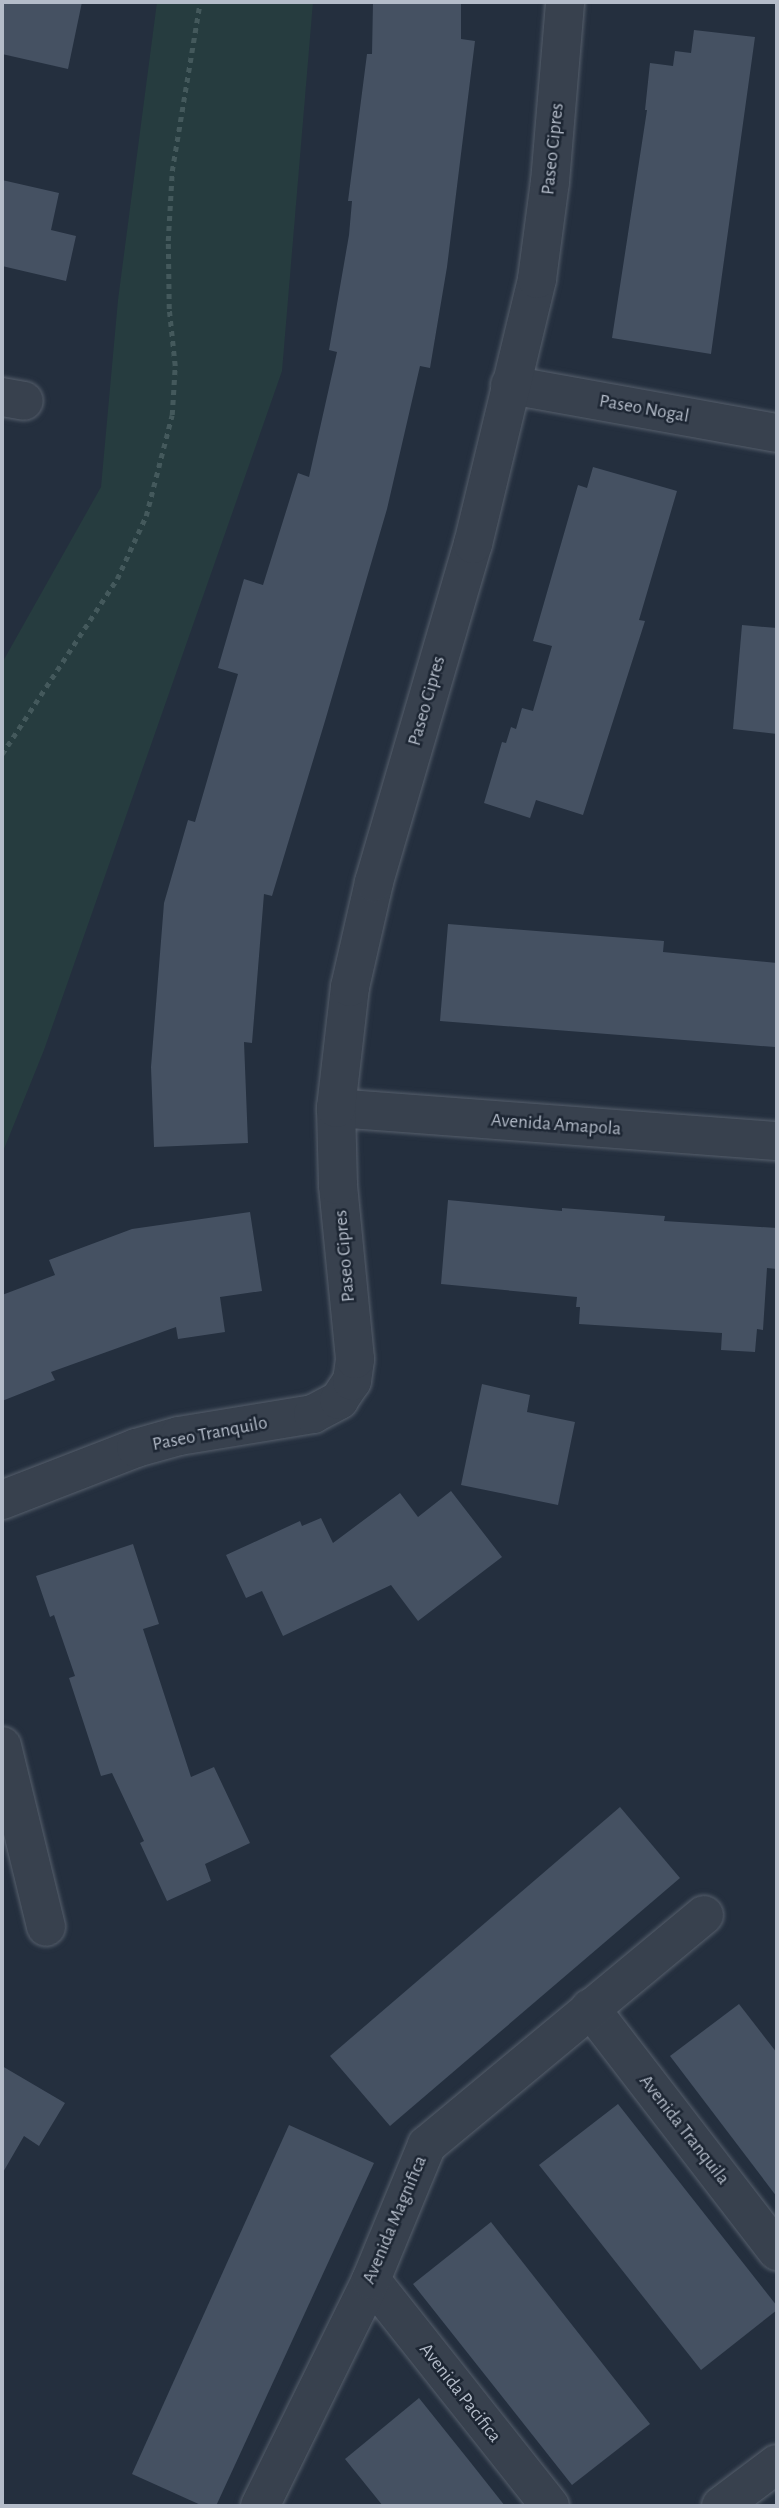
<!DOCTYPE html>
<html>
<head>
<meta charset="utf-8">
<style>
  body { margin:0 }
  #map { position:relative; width:779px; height:2508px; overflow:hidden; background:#242f3e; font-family:"Alegreya Sans",sans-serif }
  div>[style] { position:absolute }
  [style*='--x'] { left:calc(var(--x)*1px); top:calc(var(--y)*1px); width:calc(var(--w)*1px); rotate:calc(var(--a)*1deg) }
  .green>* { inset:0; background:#263c3f }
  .building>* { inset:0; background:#455162 }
  .path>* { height:4.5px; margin-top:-2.25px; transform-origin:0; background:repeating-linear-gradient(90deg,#44595c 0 5px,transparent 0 10px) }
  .roads { filter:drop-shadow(0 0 2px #565f6c) drop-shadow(0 0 2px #565f6c) }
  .minor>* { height:38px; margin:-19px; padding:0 19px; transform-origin:19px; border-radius:19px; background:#38414e }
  span { translate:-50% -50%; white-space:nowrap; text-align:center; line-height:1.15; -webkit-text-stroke:5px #1d2633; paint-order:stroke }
  .street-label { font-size:19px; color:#b4bcc9 }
  .frame { position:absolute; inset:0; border:4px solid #b4bcc9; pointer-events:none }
</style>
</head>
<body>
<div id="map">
  <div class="green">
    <div style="clip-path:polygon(157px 2px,313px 2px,282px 371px,44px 1050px,2px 1154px,2px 663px,101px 487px,118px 300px)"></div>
  </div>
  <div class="building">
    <div style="clip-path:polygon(2px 2px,82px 2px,68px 69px,2px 54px)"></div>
    <div style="clip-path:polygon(373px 2px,461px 2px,461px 39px,475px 41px,447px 267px,430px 368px,420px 366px,387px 509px,325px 721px,272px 896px,264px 894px,252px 1043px,244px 1042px,248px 1143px,154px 1147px,151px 1067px,164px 903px,188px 820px,195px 822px,238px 674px,218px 668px,244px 579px,263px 585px,298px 473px,309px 477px,337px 352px,329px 350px,349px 235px,352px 201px,348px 201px,367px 54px,372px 54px)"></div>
    <div style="clip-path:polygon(694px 30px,755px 37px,711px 354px,612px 338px,647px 110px,645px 110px,650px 63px,673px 66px,675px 51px,691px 53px)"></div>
    <div style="clip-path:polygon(2px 180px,59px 193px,51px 230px,76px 236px,66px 281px,2px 266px)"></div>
    <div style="clip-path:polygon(593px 467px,677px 491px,639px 620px,645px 621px,583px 815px,536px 800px,530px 818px,484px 803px,502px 742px,506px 743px,511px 727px,516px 729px,522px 708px,533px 711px,552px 646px,533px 641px,578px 485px,587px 488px)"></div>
    <div style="clip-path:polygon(742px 625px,777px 628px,777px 734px,733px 729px)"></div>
    <div style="clip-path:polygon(448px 924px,664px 941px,663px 952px,777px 963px,775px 1047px,440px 1021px)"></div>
    <div style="clip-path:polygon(448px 1200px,562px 1211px,562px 1208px,665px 1216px,664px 1221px,777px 1228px,777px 1269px,767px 1268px,763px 1330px,757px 1329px,755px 1352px,721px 1350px,722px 1333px,579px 1324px,580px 1307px,576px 1307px,577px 1297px,441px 1284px)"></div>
    <div style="clip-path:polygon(250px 1212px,262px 1291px,220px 1297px,225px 1332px,178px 1339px,176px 1327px,51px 1372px,55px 1380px,2px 1401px,2px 1295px,55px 1275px,49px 1260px,132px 1229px)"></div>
    <div style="clip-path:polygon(482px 1384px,530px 1395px,527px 1412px,575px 1422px,558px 1505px,461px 1485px)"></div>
    <div style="clip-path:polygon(451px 1491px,502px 1557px,418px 1621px,391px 1585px,283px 1636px,262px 1591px,246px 1598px,226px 1555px,300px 1521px,302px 1526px,321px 1518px,333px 1543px,400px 1493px,418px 1517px)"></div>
    <div style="clip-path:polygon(133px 1544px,159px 1624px,143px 1629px,191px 1777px,214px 1767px,250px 1843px,205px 1864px,211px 1881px,167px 1901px,140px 1843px,144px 1841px,112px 1773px,101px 1776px,69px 1678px,75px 1676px,54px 1615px,50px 1617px,36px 1576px)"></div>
    <div style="clip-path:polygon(620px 1807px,680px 1878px,390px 2126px,330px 2056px)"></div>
    <div style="clip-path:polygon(739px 2004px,777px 2053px,777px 2197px,670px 2056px)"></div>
    <div style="clip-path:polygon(2px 2066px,65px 2103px,39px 2146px,24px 2136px,2px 2174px)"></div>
    <div style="clip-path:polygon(618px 2104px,777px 2306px,777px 2310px,701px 2370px,539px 2165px)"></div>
    <div style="clip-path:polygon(289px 2125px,374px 2163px,216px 2506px,203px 2506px,132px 2474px)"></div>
    <div style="clip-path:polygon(491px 2222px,650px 2424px,572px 2485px,413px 2284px)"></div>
    <div style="clip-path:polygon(419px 2398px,471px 2463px,505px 2506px,383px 2506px,345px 2459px)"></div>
  </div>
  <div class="path">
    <div style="--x:2;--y:754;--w:209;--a:-56.7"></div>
    <div style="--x:117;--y:579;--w:69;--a:-65.3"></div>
    <div style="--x:146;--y:516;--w:104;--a:-75.6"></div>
    <div style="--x:172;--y:415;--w:49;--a:-86.5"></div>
    <div style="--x:175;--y:366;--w:57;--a:-96"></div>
    <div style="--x:169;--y:309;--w:68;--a:-90.8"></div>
    <div style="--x:168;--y:241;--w:70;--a:-86.7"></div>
    <div style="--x:172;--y:171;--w:171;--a:-80.6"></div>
  </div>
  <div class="roads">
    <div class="minor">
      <div style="--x:510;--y:385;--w:271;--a:10.2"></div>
      <div style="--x:2;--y:397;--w:22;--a:10"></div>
      <div style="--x:336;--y:1108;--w:442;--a:4.3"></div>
      <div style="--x:2;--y:1500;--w:144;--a:-21.2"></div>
      <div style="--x:136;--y:1448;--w:45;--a:-15.6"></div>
      <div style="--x:179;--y:1436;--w:136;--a:-9.3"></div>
      <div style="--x:313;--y:1414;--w:30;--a:-28"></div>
      <div style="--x:339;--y:1400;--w:23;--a:-56"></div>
      <div style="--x:352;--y:1381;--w:22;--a:-82"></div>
      <div style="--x:355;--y:1359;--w:175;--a:-95.6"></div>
      <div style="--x:338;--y:1185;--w:77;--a:-91.5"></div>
      <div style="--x:336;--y:1108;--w:122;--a:-83.4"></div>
      <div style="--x:350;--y:987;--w:108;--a:-77.1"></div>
      <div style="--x:374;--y:882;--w:352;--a:-73.7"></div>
      <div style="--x:473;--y:544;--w:273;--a:-76.4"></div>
      <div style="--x:537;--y:279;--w:98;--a:-82.4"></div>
      <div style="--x:550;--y:182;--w:181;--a:-85.2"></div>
      <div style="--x:2;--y:1746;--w:186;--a:76.3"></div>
      <div style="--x:590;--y:2008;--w:307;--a:52.4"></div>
      <div style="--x:371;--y:2280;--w:288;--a:51.6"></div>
      <div style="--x:260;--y:2506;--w:252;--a:-63.8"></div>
      <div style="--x:371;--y:2280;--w:146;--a:-67.5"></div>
      <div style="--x:427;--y:2145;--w:360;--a:-39.7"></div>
      <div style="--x:721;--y:2506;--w:70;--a:-36.9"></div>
    </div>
  </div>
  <div class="street-label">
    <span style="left:553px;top:149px;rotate:-84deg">Paseo Cipres</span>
    <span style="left:644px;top:409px;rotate:10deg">Paseo Nogal</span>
    <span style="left:427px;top:701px;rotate:-74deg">Paseo Cipres</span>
    <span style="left:556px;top:1125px;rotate:4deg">Avenida Amapola</span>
    <span style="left:345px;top:1256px;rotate:-95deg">Paseo Cipres</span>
    <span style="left:210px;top:1434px;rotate:-11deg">Paseo Tranquilo</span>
    <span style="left:684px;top:2130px;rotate:52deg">Avenida Tranquila</span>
    <span style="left:395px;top:2220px;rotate:-67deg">Avenida Magnifica</span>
    <span style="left:460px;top:2393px;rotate:52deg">Avenida Pacifica</span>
  </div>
  <div class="frame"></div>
</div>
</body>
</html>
